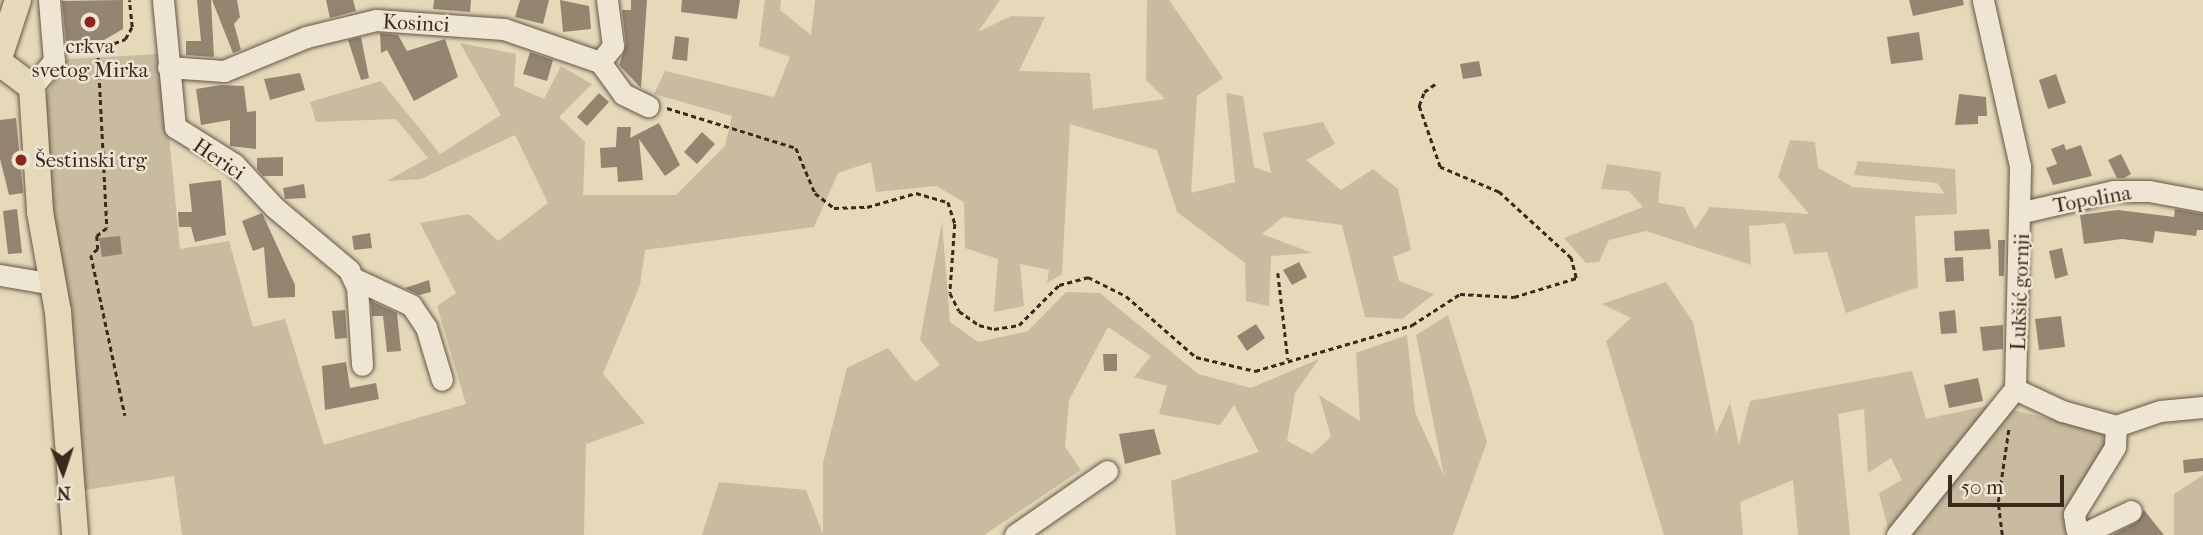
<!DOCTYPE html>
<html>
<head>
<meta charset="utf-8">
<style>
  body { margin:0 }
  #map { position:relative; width:2203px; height:535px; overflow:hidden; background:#e5d9ba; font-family:"IM FELL French Canon",serif }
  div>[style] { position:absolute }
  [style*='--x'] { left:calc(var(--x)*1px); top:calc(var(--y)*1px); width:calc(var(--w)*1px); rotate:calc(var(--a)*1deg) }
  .green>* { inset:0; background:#c8bb9f }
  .building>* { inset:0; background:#93856f }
  .path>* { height:2.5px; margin-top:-1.25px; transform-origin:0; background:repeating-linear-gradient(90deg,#3a2a1e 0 5px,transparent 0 8.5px) }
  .roads { filter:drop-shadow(0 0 2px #655645) drop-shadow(0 0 2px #655645) }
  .minor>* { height:21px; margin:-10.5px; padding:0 10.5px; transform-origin:10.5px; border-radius:10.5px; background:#eee6d2 }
  .major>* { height:26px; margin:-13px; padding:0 13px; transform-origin:13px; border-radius:13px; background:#e5d9ba }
  .dots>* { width:19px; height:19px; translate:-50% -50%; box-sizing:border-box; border:4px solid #eee6d2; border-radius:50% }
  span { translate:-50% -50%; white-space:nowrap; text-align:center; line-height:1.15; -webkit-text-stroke:5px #eee6d2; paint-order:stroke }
  .street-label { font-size:21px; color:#3a2a1e }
  .poi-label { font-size:21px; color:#3a2a1e }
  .left { translate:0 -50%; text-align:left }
  .north { position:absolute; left:28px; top:437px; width:70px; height:70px; -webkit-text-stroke:5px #eee6d2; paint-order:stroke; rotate:178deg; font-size:19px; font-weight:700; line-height:28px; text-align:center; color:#3a2a1e }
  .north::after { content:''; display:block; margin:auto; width:24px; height:32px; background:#3a2a1e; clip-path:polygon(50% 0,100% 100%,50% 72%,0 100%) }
  .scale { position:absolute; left:1948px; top:475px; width:116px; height:32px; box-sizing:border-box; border:4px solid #3a2a1e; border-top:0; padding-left:9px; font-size:21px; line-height:24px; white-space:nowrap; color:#3a2a1e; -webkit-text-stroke:5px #eee6d2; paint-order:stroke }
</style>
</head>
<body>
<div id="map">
  <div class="green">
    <div style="clip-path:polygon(765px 0,781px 0,780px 10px,811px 35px,815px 0,1000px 0,978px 32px,1011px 16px,1045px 17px,1019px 71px,1090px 73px,1093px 109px,1165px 99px,1146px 80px,1147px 0,1169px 0,1223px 78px,1197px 96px,1191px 193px,1235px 182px,1226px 93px,1243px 96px,1254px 167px,1271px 173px,1263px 133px,1323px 122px,1335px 144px,1306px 160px,1341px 190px,1373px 169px,1398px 189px,1411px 250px,1393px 257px,1399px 281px,1434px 294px,1402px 319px,1365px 317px,1342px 225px,1283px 217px,1262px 234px,1312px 253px,1271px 256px,1269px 306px,1246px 301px,1245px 263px,1177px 212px,1157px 150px,1070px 124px,1062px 274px,1047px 283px,1049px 270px,1020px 264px,1024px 306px,994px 312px,998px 259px,965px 248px,964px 202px,936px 186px,876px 192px,871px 162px,838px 173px,814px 227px,645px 250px,640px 285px,603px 374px,645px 423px,586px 444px,584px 535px,182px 535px,174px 476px,85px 490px,49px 237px,45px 97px,67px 59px,161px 54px,180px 249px,229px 241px,253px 327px,285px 319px,324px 445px,466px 404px,437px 306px,456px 293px,420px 223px,469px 214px,498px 241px,548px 203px,515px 135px,421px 179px,387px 181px,428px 158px,396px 119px,316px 122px,310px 102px,381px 81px,440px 154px,501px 115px,460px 43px,516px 54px,514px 86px,544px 99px,561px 66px,592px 84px,559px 117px,585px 142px,583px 195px,676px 195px,725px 146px,732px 116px,654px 94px,665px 71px,774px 97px,790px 57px,759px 46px)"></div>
    <div style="clip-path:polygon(1790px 140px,1815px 142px,1818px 168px,1853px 187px,1945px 194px,1937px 183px,1854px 175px,1858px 161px,1955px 169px,1957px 214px,1915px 216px,1918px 287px,1846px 313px,1827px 252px,1794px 254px,1785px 223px,1749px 226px,1751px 265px,1646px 231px,1609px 240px,1599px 262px,1586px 263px,1564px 238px,1643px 207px,1629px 191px,1601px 189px,1607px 164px,1661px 172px,1658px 203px,1684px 207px,1695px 229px,1710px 207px,1809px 214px,1778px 177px)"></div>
    <div style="clip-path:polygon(942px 222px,950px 322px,978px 342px,1028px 331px,1066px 292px,1100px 293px,1198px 374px,1251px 388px,1319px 359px,1295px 393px,1287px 441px,1312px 454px,1331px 437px,1319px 395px,1360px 421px,1356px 353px,1407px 335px,1415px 412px,1444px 476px,1416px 335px,1448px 315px,1487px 442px,1453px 535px,1176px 535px,1171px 481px,1259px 452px,1234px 405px,1220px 425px,1159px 414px,1167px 386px,1134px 377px,1151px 356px,1108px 327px,1069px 400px,1065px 447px,1081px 470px,984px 535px,702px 535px,719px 482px,806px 490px,823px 534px,823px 463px,847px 368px,888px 348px,915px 382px,940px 365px,920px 340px)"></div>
    <div style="clip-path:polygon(1666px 282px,1693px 322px,1716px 434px,1730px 403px,1739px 445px,1750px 401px,1912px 371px,1926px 419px,2000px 403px,1889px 533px,1879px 493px,1902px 480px,1891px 458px,1868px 473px,1864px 409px,1838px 414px,1850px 535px,1798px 535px,1793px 480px,1740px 502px,1743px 535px,1664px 535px,1606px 341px,1631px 318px,1602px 304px)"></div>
    <div style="clip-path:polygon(2012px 410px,2101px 430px,2110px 462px,2071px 535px,1900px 535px)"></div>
    <div style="clip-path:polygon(2203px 475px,2203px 535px,2174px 535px,2174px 494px)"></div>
  </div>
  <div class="building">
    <div style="clip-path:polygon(123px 0,123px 29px,104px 40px,66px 41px,62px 1px)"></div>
    <div style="clip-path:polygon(197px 0,211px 0,214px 57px,186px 55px,186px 41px,201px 41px)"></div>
    <div style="clip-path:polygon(212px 0,237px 0,240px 17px,234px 24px,241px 50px,233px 53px)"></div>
    <div style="clip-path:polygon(326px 0,353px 0,356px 11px,330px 18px)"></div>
    <div style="clip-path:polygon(434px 0,471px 0,470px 12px,433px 9px)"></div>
    <div style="clip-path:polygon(520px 0,549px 0,543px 24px,515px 17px)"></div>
    <div style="clip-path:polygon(560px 0,589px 6px,591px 29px,563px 32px)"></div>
    <div style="clip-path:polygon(631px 0,647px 0,641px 88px,619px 65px,626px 45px,622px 10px,631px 10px)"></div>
    <div style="clip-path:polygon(682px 0,740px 0,737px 19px,681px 12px)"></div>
    <div style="clip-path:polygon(1909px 0,1963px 0,1964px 5px,1913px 16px)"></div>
    <div style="clip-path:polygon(1919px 32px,1923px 60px,1891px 64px,1887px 37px)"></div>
    <div style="clip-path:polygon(380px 33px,398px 35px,407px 51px,445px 39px,458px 77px,414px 101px,387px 50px,381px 53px)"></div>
    <div style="clip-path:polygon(675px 36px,689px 38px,687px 61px,672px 59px)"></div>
    <div style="clip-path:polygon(361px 37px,369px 78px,361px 80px,348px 40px)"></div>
    <div style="clip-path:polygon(530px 52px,553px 60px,547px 81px,523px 74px)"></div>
    <div style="clip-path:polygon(1479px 61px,1482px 76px,1463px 79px,1460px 64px)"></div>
    <div style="clip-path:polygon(300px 73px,305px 90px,270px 100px,264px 79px)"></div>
    <div style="clip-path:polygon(2056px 74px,2066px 103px,2048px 109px,2039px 80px)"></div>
    <div style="clip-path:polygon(221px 85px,244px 86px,247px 112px,256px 111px,256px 149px,230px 146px,230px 120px,201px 125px,196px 89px)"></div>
    <div style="clip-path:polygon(599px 93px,609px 102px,587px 126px,577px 117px)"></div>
    <div style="clip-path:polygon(1959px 94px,1986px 97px,1987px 116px,1978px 116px,1978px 124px,1955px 125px)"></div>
    <div style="clip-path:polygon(16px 118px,23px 193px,9px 195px,0 159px,0 120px)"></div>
    <div style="clip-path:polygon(659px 123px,680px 165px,665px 176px,639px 139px,643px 180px,618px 182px,617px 167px,601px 168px,600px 148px,616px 147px,617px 127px,631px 127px,630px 138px)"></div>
    <div style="clip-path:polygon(702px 132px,715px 144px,697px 164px,684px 152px)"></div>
    <div style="clip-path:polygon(2064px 144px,2066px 150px,2081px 145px,2092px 176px,2053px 185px,2046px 168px,2057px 164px,2051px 149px)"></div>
    <div style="clip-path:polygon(2121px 154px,2131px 174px,2124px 178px,2117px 178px,2108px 160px)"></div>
    <div style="clip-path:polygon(283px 157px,283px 176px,263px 176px,257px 169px,257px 158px)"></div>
    <div style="clip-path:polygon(221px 180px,226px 235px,195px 242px,191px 227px,179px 227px,178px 212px,192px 212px,189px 184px)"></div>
    <div style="clip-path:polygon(304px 184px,306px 198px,285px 199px,283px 188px)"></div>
    <div style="clip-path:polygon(17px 209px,22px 253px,8px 254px,3px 211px)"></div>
    <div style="clip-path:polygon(2175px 209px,2203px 214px,2203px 230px,2197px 230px,2196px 236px,2155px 231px,2153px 243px,2122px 239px,2084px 244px,2080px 215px,2118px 210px,2174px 217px)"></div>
    <div style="clip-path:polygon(262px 213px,295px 285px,295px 297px,268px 298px,264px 247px,253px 251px,242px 221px)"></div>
    <div style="clip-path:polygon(1989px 229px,1991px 249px,1955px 251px,1954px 231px)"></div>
    <div style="clip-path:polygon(370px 233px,372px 248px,354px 250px,352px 236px)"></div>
    <div style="clip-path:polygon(120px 236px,122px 254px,102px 257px,99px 238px)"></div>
    <div style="clip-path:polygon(1998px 240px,2005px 240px,2004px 276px,1999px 276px)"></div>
    <div style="clip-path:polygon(2062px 248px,2068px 275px,2055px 279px,2049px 251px)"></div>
    <div style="clip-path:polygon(1963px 257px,1964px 281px,1946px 282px,1944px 258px)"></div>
    <div style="clip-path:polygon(1299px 262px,1307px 277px,1292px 285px,1283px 270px)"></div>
    <div style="clip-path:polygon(429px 280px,431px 292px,419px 295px,405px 288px)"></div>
    <div style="clip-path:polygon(371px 301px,397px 313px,401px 351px,387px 352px,383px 316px,372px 316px)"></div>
    <div style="clip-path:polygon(345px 310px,347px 338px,335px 339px,332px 311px)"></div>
    <div style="clip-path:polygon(1955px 310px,1957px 333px,1941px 334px,1939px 312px)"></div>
    <div style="clip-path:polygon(2061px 316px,2065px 347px,2039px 350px,2035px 319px)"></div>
    <div style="clip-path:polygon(1256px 324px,1265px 338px,1247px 351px,1237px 336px)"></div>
    <div style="clip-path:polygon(2003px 325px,2003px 349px,1983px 351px,1980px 327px)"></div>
    <div style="clip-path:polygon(1103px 354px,1117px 354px,1117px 371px,1104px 371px)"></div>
    <div style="clip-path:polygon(346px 362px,350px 388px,376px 383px,379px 399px,325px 410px,322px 366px)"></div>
    <div style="clip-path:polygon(1978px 378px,1983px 401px,1949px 408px,1944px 385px)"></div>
    <div style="clip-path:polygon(1154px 429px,1161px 454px,1125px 464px,1119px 434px)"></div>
    <div style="clip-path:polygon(2203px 458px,2203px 471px,2184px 473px,2183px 460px)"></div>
    <div style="clip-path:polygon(2144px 510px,2164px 535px,2112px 535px,2137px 522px)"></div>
  </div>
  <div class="path">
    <div style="--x:98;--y:49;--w:29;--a:-20"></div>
    <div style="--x:125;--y:39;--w:14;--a:-60"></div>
    <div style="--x:132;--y:27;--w:27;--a:-96"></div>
    <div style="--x:72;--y:51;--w:26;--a:-4"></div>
    <div style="--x:98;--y:49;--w:179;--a:87.1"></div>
    <div style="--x:107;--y:228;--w:13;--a:141"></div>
    <div style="--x:97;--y:236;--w:13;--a:86"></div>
    <div style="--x:98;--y:249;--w:9;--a:139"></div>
    <div style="--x:91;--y:255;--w:164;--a:78"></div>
    <div style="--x:667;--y:108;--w:135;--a:17.2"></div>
    <div style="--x:796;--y:148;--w:49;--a:67.1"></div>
    <div style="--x:815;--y:193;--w:24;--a:38"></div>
    <div style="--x:834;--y:208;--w:33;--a:-2"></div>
    <div style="--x:867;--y:207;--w:51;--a:-15.9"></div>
    <div style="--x:916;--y:193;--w:33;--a:16"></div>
    <div style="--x:948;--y:202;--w:23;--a:72"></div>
    <div style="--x:955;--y:224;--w:69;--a:94.1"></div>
    <div style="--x:950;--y:293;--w:20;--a:63"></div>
    <div style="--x:959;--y:311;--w:24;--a:35"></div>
    <div style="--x:979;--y:325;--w:16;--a:15"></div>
    <div style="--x:994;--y:329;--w:25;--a:-9"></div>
    <div style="--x:1019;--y:325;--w:57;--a:-45"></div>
    <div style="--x:1059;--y:285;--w:30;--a:-15"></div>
    <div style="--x:1088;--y:277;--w:42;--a:26.6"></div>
    <div style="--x:1126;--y:296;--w:93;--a:41.1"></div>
    <div style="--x:1196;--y:357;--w:61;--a:13.3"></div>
    <div style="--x:1255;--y:371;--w:164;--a:-16.3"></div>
    <div style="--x:1412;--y:325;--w:57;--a:-32.9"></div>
    <div style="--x:1460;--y:294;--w:54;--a:3.2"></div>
    <div style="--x:1514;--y:297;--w:65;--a:-17"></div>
    <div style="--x:1576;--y:278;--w:21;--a:-104"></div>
    <div style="--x:1571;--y:258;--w:98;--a:-137.5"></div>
    <div style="--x:1499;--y:192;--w:64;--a:-157"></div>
    <div style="--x:1440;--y:167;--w:65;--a:-109"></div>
    <div style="--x:1419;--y:106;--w:15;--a:-70"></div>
    <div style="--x:1424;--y:92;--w:14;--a:-36"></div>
    <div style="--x:1278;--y:273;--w:87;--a:83.4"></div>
    <div style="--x:2002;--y:535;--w:33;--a:-97"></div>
    <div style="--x:1998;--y:502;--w:76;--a:-81.7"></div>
  </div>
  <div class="roads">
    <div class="minor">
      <div style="--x:163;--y:0;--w:128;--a:84.6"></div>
      <div style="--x:175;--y:127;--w:70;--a:32.1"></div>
      <div style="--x:234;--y:164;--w:59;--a:47.1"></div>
      <div style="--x:274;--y:207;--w:98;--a:40"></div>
      <div style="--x:349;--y:270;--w:19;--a:65"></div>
      <div style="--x:357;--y:287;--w:78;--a:86.3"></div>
      <div style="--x:600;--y:62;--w:21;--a:-51"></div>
      <div style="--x:613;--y:46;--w:46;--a:-97.4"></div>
      <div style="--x:600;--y:62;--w:39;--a:54"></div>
      <div style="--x:623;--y:94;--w:28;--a:26"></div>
      <div style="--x:168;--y:67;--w:56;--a:4.1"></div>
      <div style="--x:224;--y:71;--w:89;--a:-22.5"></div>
      <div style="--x:306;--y:37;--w:72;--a:-13.7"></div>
      <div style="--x:376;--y:20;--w:128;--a:4"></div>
      <div style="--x:504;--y:29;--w:102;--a:19"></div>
      <div style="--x:32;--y:87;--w:34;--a:-50"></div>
      <div style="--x:54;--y:61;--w:61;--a:-94.7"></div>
      <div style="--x:2023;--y:212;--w:93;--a:-13"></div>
      <div style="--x:2114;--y:191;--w:35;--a:0"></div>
      <div style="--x:2149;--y:191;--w:55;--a:10.5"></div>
      <div style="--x:0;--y:275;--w:55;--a:9.5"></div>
      <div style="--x:355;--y:279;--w:62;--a:24.9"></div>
      <div style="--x:411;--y:305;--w:27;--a:56"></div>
      <div style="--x:426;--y:327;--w:55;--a:73.2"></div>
      <div style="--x:2015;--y:389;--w:52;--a:25.1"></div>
      <div style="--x:2062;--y:411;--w:56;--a:15.5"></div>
      <div style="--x:2116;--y:426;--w:46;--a:-18.8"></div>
      <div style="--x:2160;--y:411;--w:43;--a:-5.3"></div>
      <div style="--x:2116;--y:426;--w:21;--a:93"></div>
      <div style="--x:2115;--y:447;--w:79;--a:121.5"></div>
      <div style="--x:2074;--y:514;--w:14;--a:82"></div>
      <div style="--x:2076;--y:528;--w:9;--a:41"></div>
      <div style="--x:2083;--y:534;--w:53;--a:-25.6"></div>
      <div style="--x:1015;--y:535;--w:112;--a:-34.8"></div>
      <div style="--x:1897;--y:535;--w:188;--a:-51.1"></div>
      <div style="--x:2015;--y:389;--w:223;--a:-88.7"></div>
      <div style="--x:2020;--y:166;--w:170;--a:-102.6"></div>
    </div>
    <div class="major">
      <div style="--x:0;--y:55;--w:58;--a:-71.9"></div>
      <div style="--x:0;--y:63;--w:40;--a:37"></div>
      <div style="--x:32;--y:87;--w:125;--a:86.3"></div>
      <div style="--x:40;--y:212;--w:102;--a:79.8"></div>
      <div style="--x:58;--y:312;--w:224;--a:85.6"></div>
    </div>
  </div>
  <div class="dots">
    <div style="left:90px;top:22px;background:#8f2418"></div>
    <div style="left:21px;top:160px;background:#8f2418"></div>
  </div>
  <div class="street-label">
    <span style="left:416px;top:23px;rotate:3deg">Kosinci</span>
    <span style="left:219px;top:159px;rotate:34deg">Herici</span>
    <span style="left:2092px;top:199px;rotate:-10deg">Topolina</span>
    <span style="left:2020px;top:292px;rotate:-88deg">Lukšić gornji</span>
  </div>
  <div class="poi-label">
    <span style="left:90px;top:58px">crkva<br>svetog Mirka</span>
    <span class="left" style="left:35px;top:160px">Šestinski trg</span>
  </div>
  <div class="north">N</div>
  <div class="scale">50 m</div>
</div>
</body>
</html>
